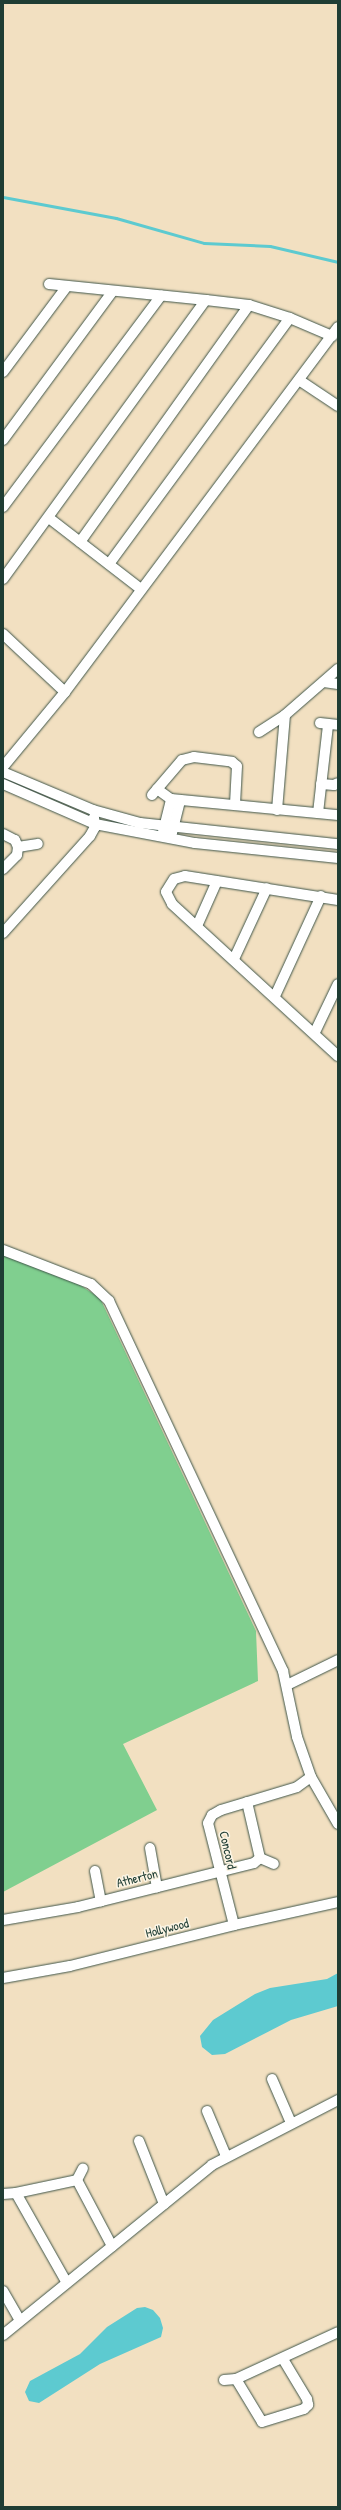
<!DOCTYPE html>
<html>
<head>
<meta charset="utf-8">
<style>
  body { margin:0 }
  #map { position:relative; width:341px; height:2510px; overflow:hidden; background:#f2e0c1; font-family:"Patrick Hand",sans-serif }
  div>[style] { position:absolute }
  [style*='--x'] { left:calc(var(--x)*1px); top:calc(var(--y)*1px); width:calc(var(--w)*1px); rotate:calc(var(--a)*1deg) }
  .green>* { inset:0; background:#80cf8f }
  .water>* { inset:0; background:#5dcad0 }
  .stream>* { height:3px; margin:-1.5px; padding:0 1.5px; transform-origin:1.5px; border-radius:1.5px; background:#5dcad0 }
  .roads { filter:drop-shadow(0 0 1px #3f5549) drop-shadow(0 0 1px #3f5549) }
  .minor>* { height:10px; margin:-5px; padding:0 5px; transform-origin:5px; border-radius:5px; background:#fff }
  span { translate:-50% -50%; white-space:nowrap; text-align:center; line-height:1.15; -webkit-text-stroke:3px #fcf5e5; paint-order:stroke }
  .street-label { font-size:13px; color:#1f3d34 }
  .frame { position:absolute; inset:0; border:4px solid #1f3d34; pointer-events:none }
</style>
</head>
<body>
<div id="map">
  <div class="green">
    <div style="clip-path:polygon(3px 1255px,80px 1285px,100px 1298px,256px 1631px,258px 1681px,123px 1744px,157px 1810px,3px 1892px)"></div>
  </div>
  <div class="water">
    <div style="clip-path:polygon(338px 1973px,338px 2006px,291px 2020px,225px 2054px,212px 2055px,202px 2047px,200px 2036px,213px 2020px,255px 1994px,270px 1988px,327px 1979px)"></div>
    <div style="clip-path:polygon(145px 2307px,153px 2310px,160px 2318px,163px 2328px,161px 2337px,100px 2364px,39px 2403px,29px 2401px,25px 2392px,30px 2381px,80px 2354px,107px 2327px,137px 2308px)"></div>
  </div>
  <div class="stream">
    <div style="--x:3;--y:197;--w:115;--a:10.5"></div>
    <div style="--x:116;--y:218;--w:91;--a:15.9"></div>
    <div style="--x:204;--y:243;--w:66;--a:2.6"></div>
    <div style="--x:270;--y:246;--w:70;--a:13.2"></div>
  </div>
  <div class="roads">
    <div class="minor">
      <div style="--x:49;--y:284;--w:158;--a:5.8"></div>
      <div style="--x:3;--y:372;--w:107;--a:-53.3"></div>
      <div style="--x:299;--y:380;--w:47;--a:33.7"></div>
      <div style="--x:3;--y:440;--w:185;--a:-53.6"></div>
      <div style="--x:3;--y:507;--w:264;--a:-53.2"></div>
      <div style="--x:49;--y:518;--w:116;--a:37.7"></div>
      <div style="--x:80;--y:542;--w:291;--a:-54.5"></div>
      <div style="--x:109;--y:564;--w:305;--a:-53.7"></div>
      <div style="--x:3;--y:579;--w:345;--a:-54"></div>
      <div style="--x:206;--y:300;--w:43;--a:6.6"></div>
      <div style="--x:249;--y:305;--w:43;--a:17.6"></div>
      <div style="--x:290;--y:318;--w:46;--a:23.2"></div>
      <div style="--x:3;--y:634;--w:85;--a:43.1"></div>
      <div style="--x:324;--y:682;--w:14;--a:8"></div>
      <div style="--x:320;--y:723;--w:18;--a:6"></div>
      <div style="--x:259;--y:732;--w:31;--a:-33"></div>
      <div style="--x:285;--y:715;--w:70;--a:-41"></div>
      <div style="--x:3;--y:767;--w:97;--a:-50.4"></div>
      <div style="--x:65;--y:692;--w:456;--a:-53.2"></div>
      <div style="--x:3;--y:772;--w:98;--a:22.9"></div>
      <div style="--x:93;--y:810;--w:49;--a:15.5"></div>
      <div style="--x:140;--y:823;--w:199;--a:6.1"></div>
      <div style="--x:3;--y:784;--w:100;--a:23.5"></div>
      <div style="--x:95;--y:824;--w:102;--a:10.8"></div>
      <div style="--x:195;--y:843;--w:144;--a:6"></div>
      <div style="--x:321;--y:784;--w:13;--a:4"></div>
      <div style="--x:334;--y:785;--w:4;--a:-27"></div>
      <div style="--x:157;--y:789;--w:17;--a:36"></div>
      <div style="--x:171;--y:799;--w:168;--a:5.5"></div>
      <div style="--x:152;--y:795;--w:46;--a:-49.4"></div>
      <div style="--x:182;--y:760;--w:12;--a:-14"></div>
      <div style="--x:194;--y:757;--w:38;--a:7"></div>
      <div style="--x:232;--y:762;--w:6;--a:39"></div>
      <div style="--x:237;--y:766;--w:38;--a:93"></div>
      <div style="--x:277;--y:810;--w:95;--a:-85.2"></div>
      <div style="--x:318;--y:813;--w:89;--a:-83.5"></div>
      <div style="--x:163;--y:832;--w:34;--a:-76"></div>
      <div style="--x:172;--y:833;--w:34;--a:-76"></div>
      <div style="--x:3;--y:834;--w:13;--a:27"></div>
      <div style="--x:15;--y:840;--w:8;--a:67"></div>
      <div style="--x:18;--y:847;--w:8;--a:97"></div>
      <div style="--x:17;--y:855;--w:20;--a:135"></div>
      <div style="--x:18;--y:847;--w:20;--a:-9"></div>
      <div style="--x:338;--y:900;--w:155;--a:-171.1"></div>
      <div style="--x:185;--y:876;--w:11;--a:165"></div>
      <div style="--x:174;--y:879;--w:15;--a:122"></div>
      <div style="--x:166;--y:892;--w:13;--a:63"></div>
      <div style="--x:172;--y:904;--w:225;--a:42.5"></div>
      <div style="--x:197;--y:926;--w:49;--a:-66"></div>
      <div style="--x:3;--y:933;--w:130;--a:-48.1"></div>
      <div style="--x:90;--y:836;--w:10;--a:-61"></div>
      <div style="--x:95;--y:827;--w:10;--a:-96"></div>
      <div style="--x:234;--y:959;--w:78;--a:-65.1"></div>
      <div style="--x:275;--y:996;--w:110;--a:-65.3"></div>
      <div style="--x:315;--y:1032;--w:53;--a:-64.4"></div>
      <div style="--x:3;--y:1250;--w:94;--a:21.1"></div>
      <div style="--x:91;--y:1284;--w:25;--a:43"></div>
      <div style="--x:109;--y:1301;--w:409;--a:64.8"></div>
      <div style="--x:283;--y:1671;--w:67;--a:78"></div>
      <div style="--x:297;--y:1737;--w:42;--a:70.7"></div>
      <div style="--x:311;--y:1777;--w:54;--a:60.1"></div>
      <div style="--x:287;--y:1685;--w:57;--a:-26.1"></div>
      <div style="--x:247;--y:1802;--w:57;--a:76.9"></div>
      <div style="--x:150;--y:1848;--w:40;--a:80"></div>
      <div style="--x:95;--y:1871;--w:31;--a:79"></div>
      <div style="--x:3;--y:1920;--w:76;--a:-9.8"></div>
      <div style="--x:78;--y:1907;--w:181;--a:-14"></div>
      <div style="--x:254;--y:1863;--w:8;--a:-40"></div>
      <div style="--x:260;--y:1858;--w:15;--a:23"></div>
      <div style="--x:234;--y:1925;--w:105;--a:-104.3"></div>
      <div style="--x:208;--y:1823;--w:9;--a:-63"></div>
      <div style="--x:212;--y:1815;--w:10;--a:-29"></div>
      <div style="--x:221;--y:1810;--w:79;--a:-16.8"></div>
      <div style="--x:297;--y:1787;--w:17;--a:-36"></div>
      <div style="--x:3;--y:1978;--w:68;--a:-10.2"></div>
      <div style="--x:70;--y:1966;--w:169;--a:-14"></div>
      <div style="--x:234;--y:1925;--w:107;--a:-12.5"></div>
      <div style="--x:272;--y:2079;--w:48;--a:66.6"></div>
      <div style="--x:207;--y:2111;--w:49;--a:67.1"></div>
      <div style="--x:139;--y:2141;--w:68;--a:68.4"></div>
      <div style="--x:77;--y:2180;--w:75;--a:62.1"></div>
      <div style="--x:16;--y:2193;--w:103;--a:60.5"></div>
      <div style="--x:3;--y:2194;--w:13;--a:-4"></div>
      <div style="--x:16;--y:2193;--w:62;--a:-12"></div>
      <div style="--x:77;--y:2180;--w:13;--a:-63"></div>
      <div style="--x:3;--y:2291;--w:34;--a:60"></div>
      <div style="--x:3;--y:2335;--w:269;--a:-39.1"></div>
      <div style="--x:212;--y:2165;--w:142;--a:-27.3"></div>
      <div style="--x:236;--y:2379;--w:50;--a:58.8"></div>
      <div style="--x:262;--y:2422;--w:44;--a:-17.2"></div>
      <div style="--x:304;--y:2409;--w:6;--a:-45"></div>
      <div style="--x:308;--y:2405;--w:6;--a:-99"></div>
      <div style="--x:307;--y:2399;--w:47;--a:-121"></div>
      <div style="--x:224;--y:2380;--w:12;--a:-5"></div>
      <div style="--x:236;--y:2379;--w:112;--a:-24.7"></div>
    </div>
  </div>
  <div class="street-label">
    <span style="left:228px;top:1850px;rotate:77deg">Concord</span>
    <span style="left:137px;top:1878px;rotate:-14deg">Atherton</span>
    <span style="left:167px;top:1928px;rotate:-14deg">Hollywood</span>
  </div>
  <div class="frame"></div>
</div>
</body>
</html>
